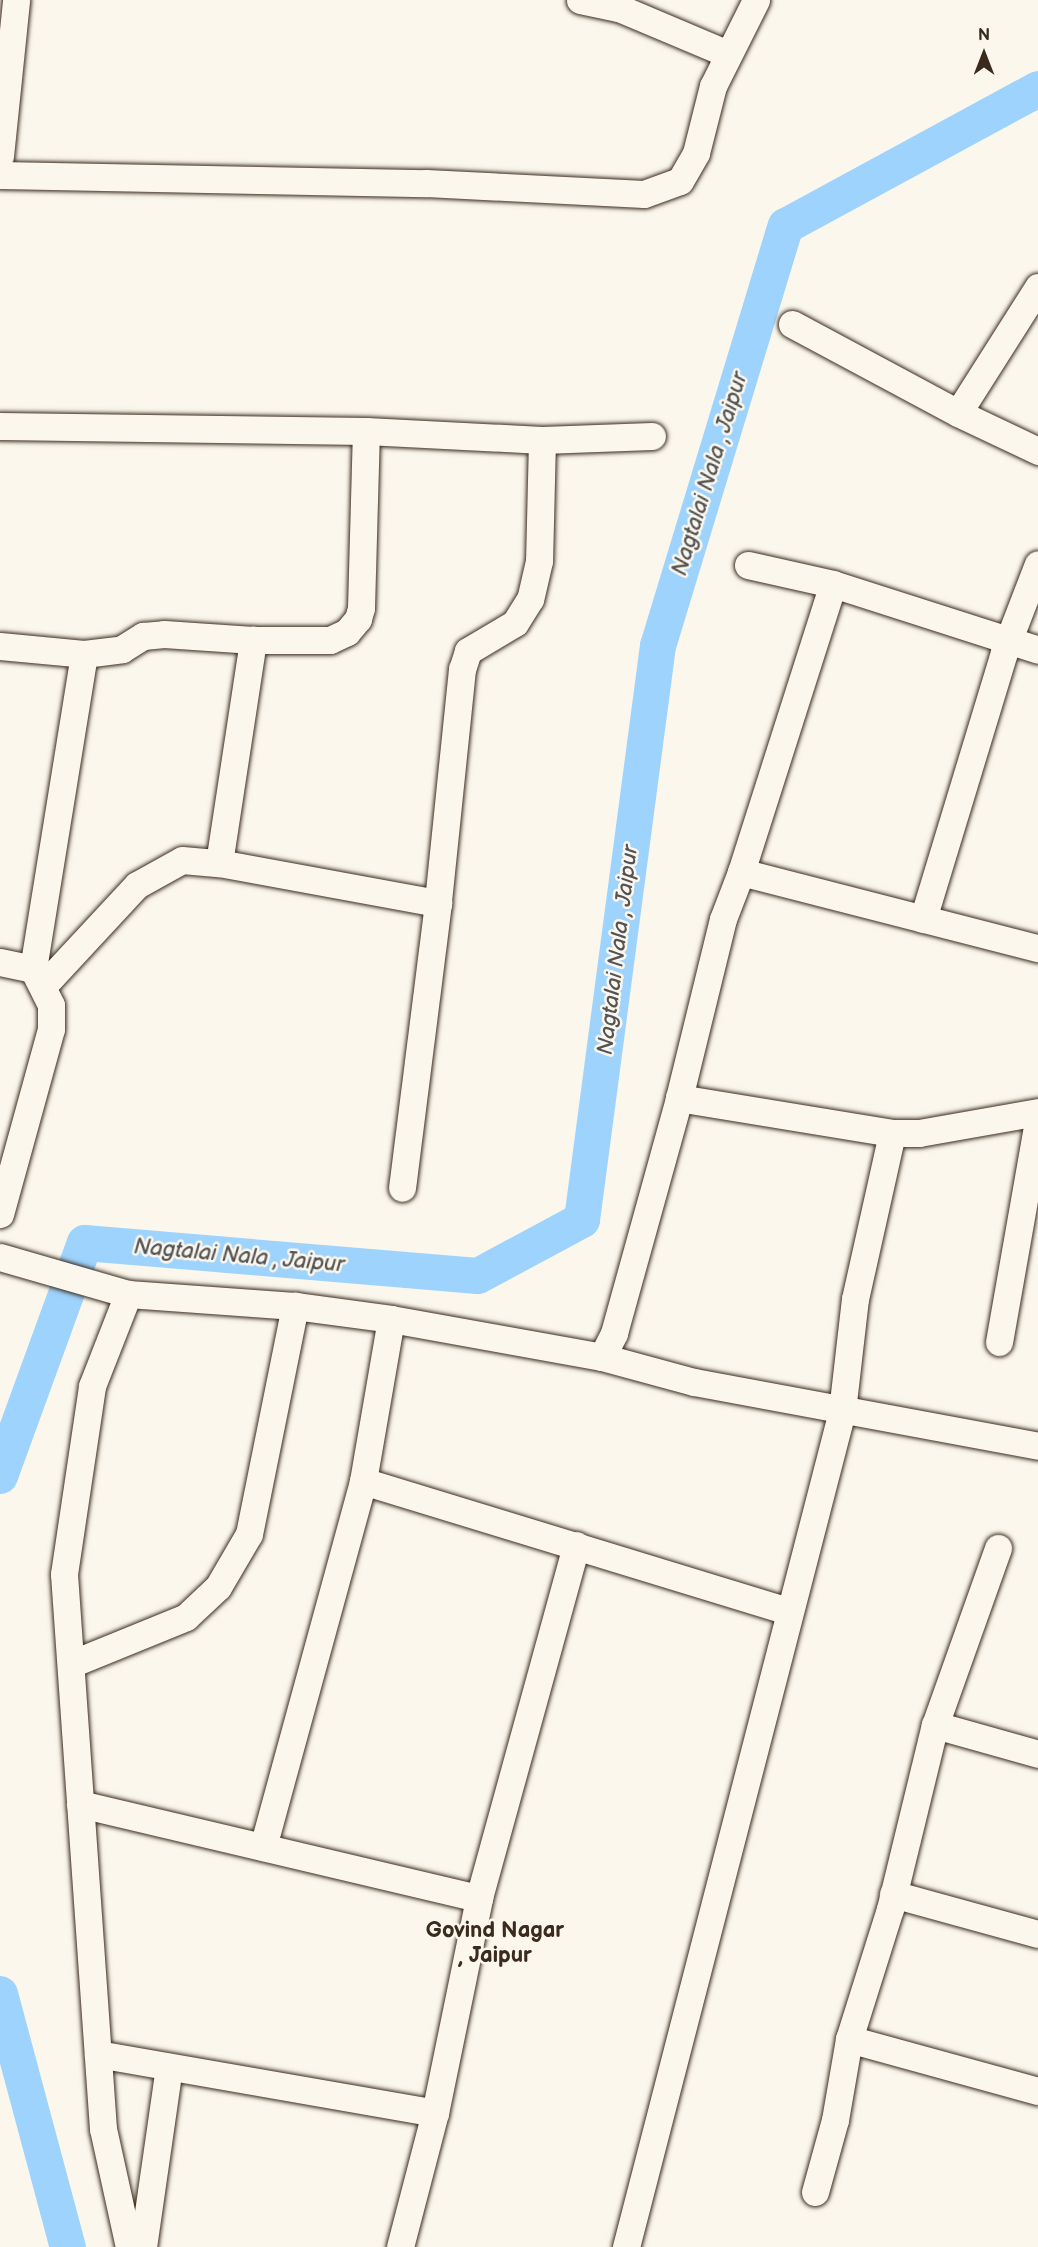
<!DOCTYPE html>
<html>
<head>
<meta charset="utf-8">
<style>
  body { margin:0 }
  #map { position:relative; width:1038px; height:2247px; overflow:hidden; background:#fbf7ec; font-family:"Balsamiq Sans",sans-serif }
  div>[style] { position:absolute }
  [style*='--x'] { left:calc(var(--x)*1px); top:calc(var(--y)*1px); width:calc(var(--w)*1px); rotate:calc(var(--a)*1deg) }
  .canal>* { height:36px; margin:-18px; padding:0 18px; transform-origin:18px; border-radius:18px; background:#9dd3fc }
  .roads { filter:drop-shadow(0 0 2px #3b2a1e) drop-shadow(0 0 2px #3b2a1e) }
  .minor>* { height:27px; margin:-13.5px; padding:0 13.5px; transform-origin:13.5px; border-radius:13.5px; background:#fbf7ec }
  span { translate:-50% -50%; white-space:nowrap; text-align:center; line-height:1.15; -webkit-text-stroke:5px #fbf7ec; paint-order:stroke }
  .water-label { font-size:22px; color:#545456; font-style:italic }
  .neighbourhood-label { font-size:22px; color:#3b2a1e; font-weight:700 }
  .north { position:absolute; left:954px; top:24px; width:60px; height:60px; -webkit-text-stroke:4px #fbf7ec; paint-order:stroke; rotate:0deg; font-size:16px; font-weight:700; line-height:24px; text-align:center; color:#3b2a1e }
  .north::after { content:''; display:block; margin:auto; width:21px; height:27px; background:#3b2a1e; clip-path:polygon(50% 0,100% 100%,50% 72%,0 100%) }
</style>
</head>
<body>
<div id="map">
  <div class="canal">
    <div style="--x:0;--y:1476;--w:248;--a:-70"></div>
    <div style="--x:85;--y:1243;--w:394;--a:4.8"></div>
    <div style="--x:478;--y:1276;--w:118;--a:-28.3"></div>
    <div style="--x:582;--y:1220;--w:579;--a:-82.46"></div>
    <div style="--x:658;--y:646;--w:439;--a:-73.1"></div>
    <div style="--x:786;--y:226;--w:287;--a:-28.5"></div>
    <div style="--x:0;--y:1994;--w:262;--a:75"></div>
  </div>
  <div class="roads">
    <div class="minor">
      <div style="--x:580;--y:0;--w:40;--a:12"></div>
      <div style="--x:619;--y:8;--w:118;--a:22.9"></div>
      <div style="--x:0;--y:156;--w:157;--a:-84.1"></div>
      <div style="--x:0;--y:175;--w:426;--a:1.1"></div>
      <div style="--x:426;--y:183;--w:218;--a:2.9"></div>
      <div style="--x:644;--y:194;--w:38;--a:-20"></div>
      <div style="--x:680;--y:181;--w:32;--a:-60"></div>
      <div style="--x:696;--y:153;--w:69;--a:-75.8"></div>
      <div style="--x:713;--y:86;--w:96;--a:-63.4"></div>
      <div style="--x:1038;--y:287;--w:149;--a:122.4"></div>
      <div style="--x:958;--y:413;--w:89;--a:25.4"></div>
      <div style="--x:792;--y:324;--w:188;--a:28.2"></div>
      <div style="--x:0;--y:426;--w:366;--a:0.8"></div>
      <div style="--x:366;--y:431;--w:176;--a:2.9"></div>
      <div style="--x:542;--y:440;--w:121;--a:91.4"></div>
      <div style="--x:539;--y:561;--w:39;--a:103"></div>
      <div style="--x:530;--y:599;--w:28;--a:122"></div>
      <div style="--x:515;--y:623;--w:55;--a:149.2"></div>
      <div style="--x:468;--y:651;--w:19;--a:108"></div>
      <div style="--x:462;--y:669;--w:235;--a:95.9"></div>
      <div style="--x:542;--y:440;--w:110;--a:-2.1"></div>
      <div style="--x:748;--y:565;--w:87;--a:12.6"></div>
      <div style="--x:833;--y:584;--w:215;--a:17.8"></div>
      <div style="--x:0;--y:646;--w:84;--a:5.4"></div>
      <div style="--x:84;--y:654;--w:38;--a:-7"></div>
      <div style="--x:122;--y:649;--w:25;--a:-32"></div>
      <div style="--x:143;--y:636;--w:21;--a:-5"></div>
      <div style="--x:164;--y:634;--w:89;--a:3.9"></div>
      <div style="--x:219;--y:863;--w:226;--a:-81.3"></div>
      <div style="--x:253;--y:640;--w:77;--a:0"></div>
      <div style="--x:330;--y:640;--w:19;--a:-25"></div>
      <div style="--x:347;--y:632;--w:17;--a:-50"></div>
      <div style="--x:358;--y:619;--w:11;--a:-75"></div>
      <div style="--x:361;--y:608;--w:177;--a:-88.4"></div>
      <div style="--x:741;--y:872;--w:307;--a:14.4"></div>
      <div style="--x:923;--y:919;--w:279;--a:-73.1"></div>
      <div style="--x:1004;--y:652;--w:94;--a:-68.9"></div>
      <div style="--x:0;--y:962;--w:34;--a:12"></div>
      <div style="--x:33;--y:969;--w:40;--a:63.4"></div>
      <div style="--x:51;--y:1005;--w:24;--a:90"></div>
      <div style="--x:51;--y:1029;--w:192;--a:105.4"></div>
      <div style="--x:33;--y:969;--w:319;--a:-80.8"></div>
      <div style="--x:43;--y:986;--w:138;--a:-47.1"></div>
      <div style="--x:137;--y:885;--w:51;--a:-29.1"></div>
      <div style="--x:182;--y:860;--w:37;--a:5"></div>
      <div style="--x:219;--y:863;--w:223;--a:10.4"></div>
      <div style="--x:438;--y:903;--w:287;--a:97.2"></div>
      <div style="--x:892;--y:1133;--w:27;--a:0"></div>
      <div style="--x:919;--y:1133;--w:121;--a:-10"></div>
      <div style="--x:0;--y:1257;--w:133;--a:16.1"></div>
      <div style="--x:999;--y:1342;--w:225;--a:-80"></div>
      <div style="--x:602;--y:1357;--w:95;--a:15.2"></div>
      <div style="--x:694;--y:1382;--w:350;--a:10.5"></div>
      <div style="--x:363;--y:1481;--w:164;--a:-80.2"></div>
      <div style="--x:71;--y:1664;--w:124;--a:-22.2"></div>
      <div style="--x:186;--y:1617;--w:44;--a:-43.2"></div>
      <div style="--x:218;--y:1587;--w:61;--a:-59.7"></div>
      <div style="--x:249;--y:1534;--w:233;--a:-78.6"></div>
      <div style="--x:935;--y:1725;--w:107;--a:15.7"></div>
      <div style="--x:80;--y:1804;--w:410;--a:13.3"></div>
      <div style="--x:479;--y:1898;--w:366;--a:-74.6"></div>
      <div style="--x:263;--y:1847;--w:379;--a:-74.7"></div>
      <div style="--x:363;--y:1481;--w:445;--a:17"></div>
      <div style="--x:893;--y:1894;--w:150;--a:15.4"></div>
      <div style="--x:849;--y:2039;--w:196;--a:15.4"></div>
      <div style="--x:98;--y:2054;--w:342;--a:9.9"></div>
      <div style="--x:435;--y:2113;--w:219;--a:-78.4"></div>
      <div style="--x:815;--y:2192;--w:75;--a:-74.5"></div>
      <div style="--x:835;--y:2120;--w:82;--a:-80.2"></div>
      <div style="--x:849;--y:2039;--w:136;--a:-72.5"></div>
      <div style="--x:890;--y:1909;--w:189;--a:-76.3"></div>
      <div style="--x:935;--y:1725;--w:188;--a:-70.4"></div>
      <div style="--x:129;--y:2247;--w:121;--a:-102.4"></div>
      <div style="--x:103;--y:2129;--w:556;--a:-94.02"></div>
      <div style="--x:64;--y:1574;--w:190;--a:-81.5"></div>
      <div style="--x:92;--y:1386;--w:99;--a:-68.6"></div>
      <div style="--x:128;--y:1294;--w:167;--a:4.1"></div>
      <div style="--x:295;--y:1306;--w:97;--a:7.7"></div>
      <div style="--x:391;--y:1319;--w:214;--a:10.2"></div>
      <div style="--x:602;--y:1357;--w:27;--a:-63"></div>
      <div style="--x:614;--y:1333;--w:244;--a:-74.5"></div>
      <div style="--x:679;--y:1098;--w:184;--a:-76.2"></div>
      <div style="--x:723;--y:919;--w:50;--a:-69"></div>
      <div style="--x:741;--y:872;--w:302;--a:-72.3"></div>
      <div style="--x:143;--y:2247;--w:182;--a:-81.8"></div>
      <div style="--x:400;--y:2247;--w:138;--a:-75.4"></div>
      <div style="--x:626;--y:2247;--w:863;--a:-75.51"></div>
      <div style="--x:842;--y:1411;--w:113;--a:-83.4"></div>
      <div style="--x:855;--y:1299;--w:170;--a:-77.4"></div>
      <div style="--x:892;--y:1133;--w:216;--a:-170.7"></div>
    </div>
  </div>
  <div class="water-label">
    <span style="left:710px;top:474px;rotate:-73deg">Nagtalai Nala , Jaipur</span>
    <span style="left:618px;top:950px;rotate:-83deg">Nagtalai Nala , Jaipur</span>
    <span style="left:239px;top:1256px;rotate:5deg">Nagtalai Nala , Jaipur</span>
  </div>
  <div class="neighbourhood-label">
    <span style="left:495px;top:1943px">Govind Nagar<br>, Jaipur</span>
  </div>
  <div class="north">N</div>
</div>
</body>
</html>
